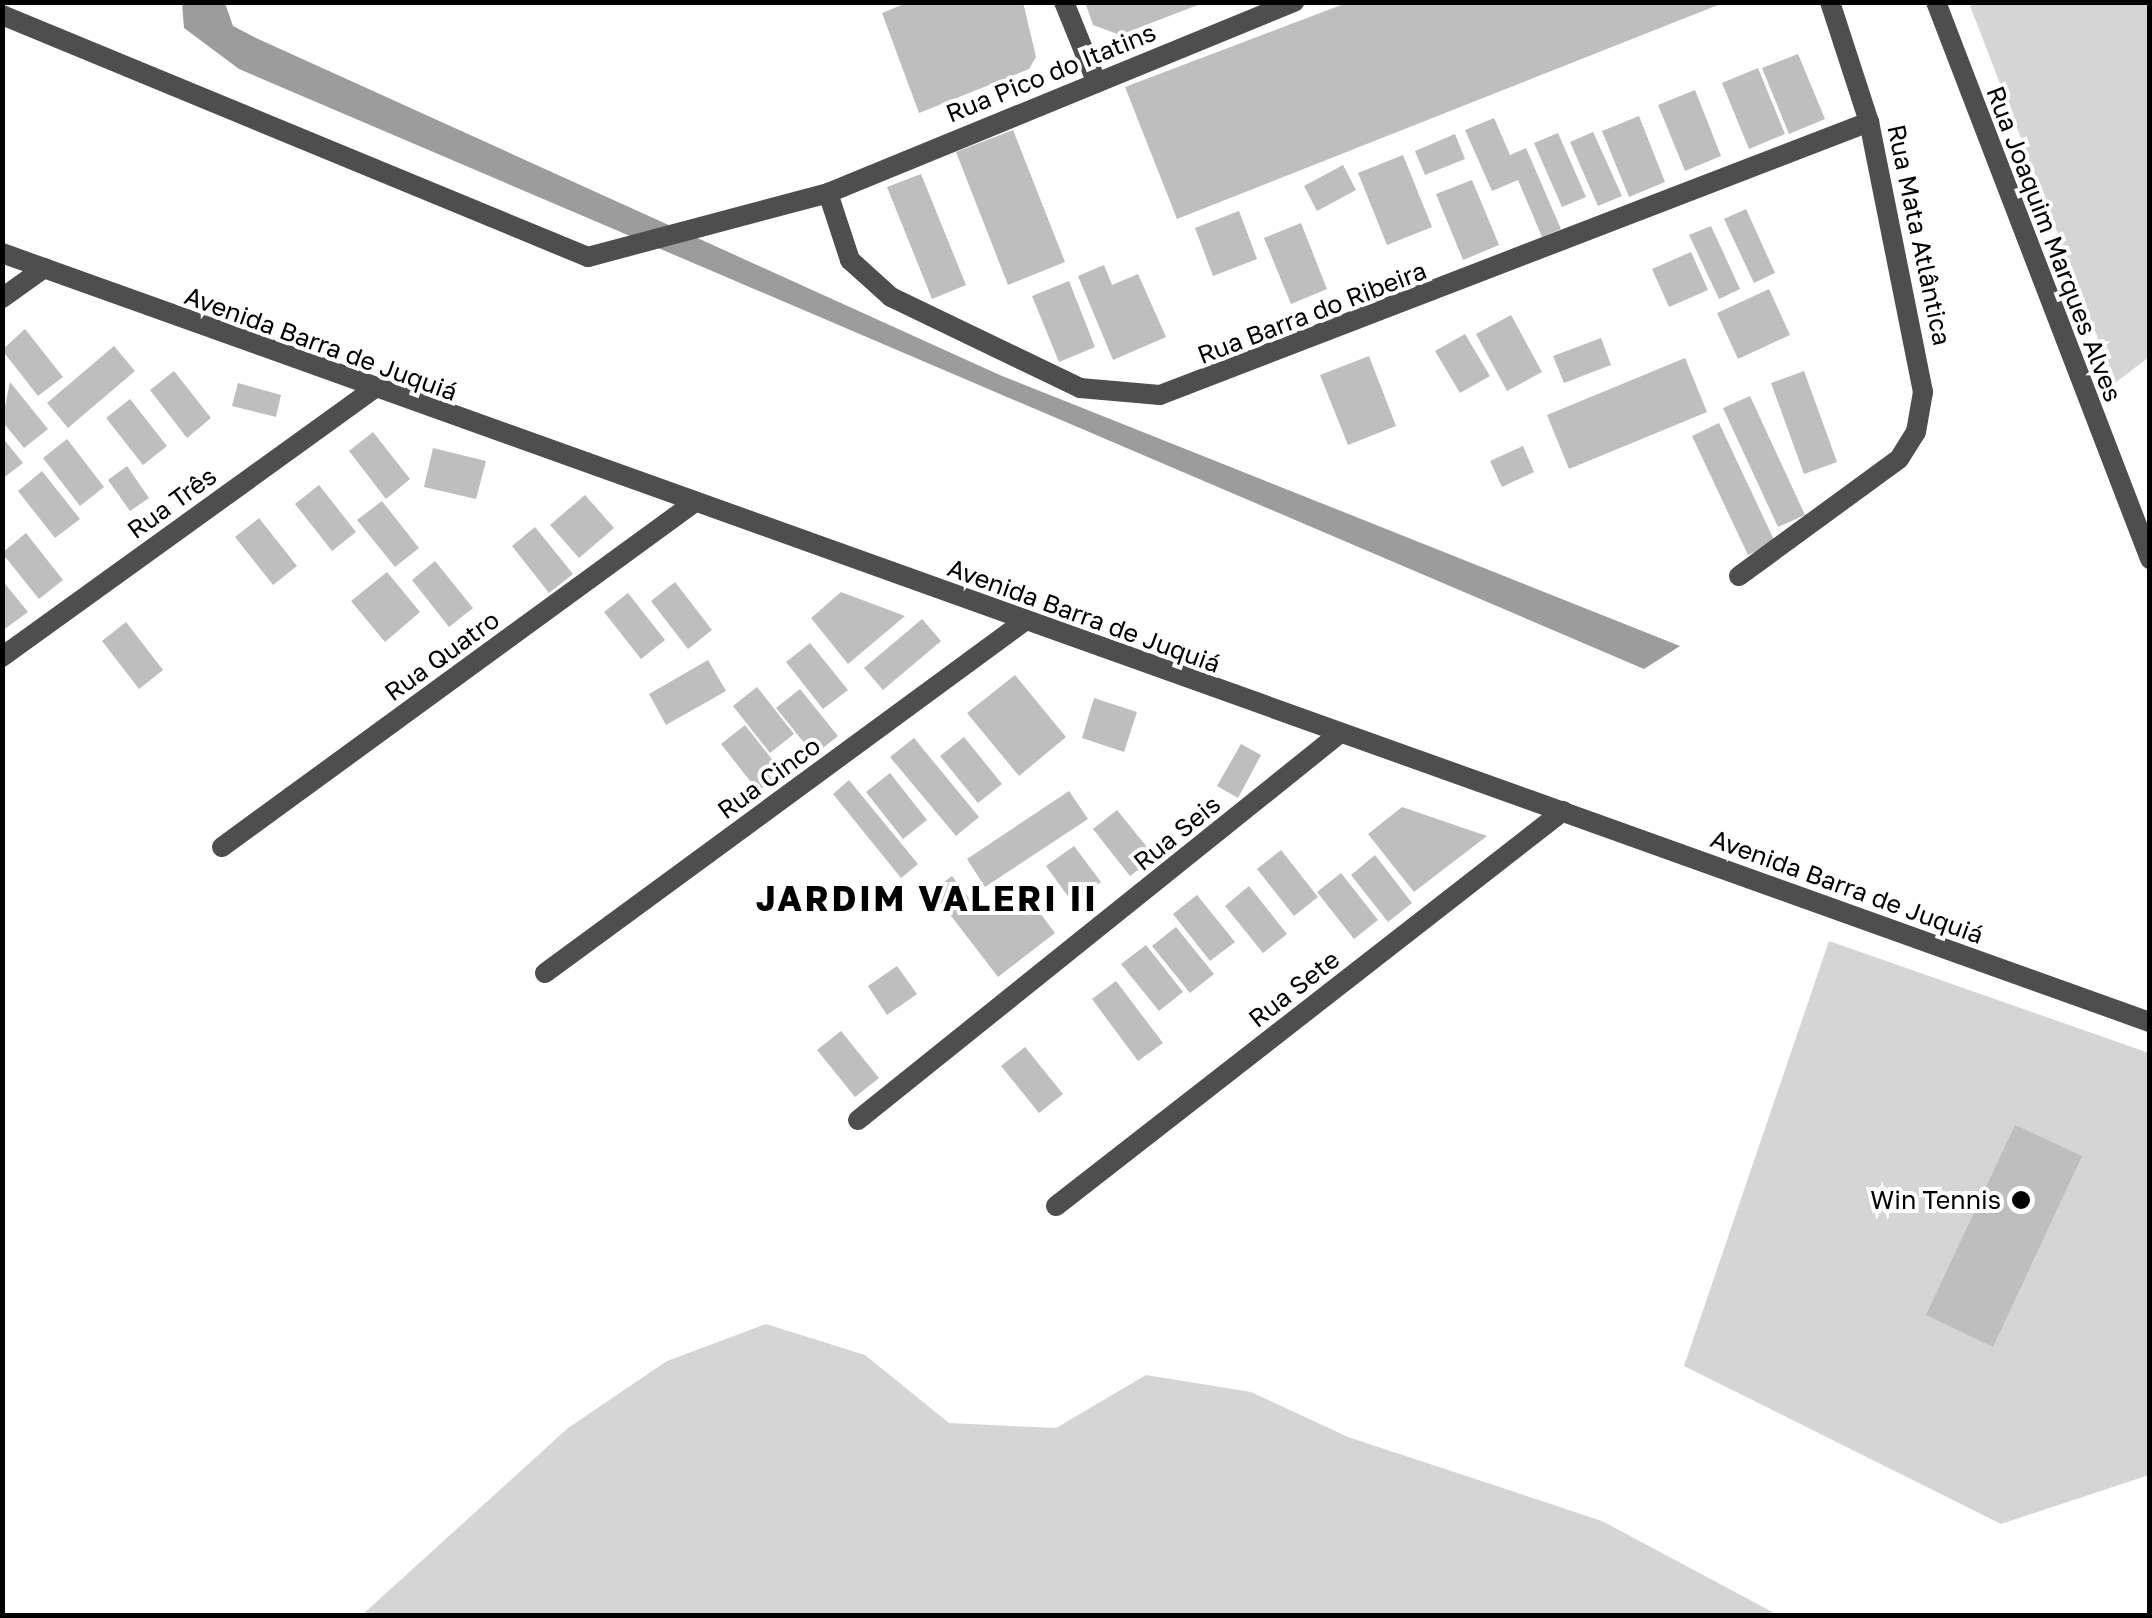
<!DOCTYPE html>
<html>
<head>
<meta charset="utf-8">
<style>
  body { margin:0 }
  #map { position:relative; width:2152px; height:1618px; overflow:hidden; background:#fff; font-family:"Golos Text",sans-serif }
  div>[style] { position:absolute }
  [style*='--x'] { left:calc(var(--x)*1px); top:calc(var(--y)*1px); width:calc(var(--w)*1px); rotate:calc(var(--a)*1deg) }
  .green>* { inset:0; background:#d5d5d5 }
  .water>* { inset:0; background:#9c9c9c }
  .building>* { inset:0; background:#bebebe }
  .minor>* { height:20px; margin:-10px; padding:0 10px; transform-origin:10px; border-radius:10px; background:#4e4e4e }
  .dots>* { width:28px; height:28px; translate:-50% -50%; box-sizing:border-box; border:5px solid #fff; border-radius:50% }
  span { translate:-50% -50%; white-space:nowrap; text-align:center; line-height:1.15; -webkit-text-stroke:8px #fff; paint-order:stroke }
  .street-label { font-size:25px; color:#000 }
  .poi-label { font-size:25px; color:#000 }
  .right { translate:-100% -50%; text-align:right }
  .district-label { font-size:35px; color:#000; font-weight:700; letter-spacing:2.5px }
  .frame { position:absolute; inset:0; border:5px solid #000; pointer-events:none }
</style>
</head>
<body>
<div id="map">
  <div class="green">
    <div style="clip-path:polygon(1969px 3px,2149px 3px,2149px 357px,2115px 383px)"></div>
    <div style="clip-path:polygon(1829px 941px,2149px 1053px,2149px 1475px,2001px 1524px,1684px 1366px)"></div>
    <div style="clip-path:polygon(766px 1324px,865px 1355px,949px 1423px,1056px 1428px,1146px 1375px,1251px 1392px,1348px 1437px,1602px 1521px,1778px 1615px,362px 1615px,568px 1428px,667px 1361px)"></div>
  </div>
  <div class="water">
    <div style="clip-path:polygon(182px 3px,225px 3px,233px 26px,256px 38px,1002px 376px,1680px 646px,1644px 669px,239px 69px,184px 28px)"></div>
  </div>
  <div class="building">
    <div style="clip-path:polygon(909px 2px,1023px 2px,1036px 57px,1029px 69px,919px 113px,882px 13px)"></div>
    <div style="clip-path:polygon(1085px 2px,1203px 2px,1203px 3px,1120px 35px,1093px 25px)"></div>
    <div style="clip-path:polygon(1349px 2px,1723px 2px,1723px 3px,1177px 219px,1125px 87px)"></div>
    <div style="clip-path:polygon(1798px 54px,1825px 119px,1789px 134px,1762px 68px)"></div>
    <div style="clip-path:polygon(1758px 68px,1785px 134px,1749px 149px,1722px 83px)"></div>
    <div style="clip-path:polygon(1695px 90px,1721px 156px,1685px 171px,1658px 105px)"></div>
    <div style="clip-path:polygon(1639px 116px,1665px 182px,1629px 197px,1602px 131px)"></div>
    <div style="clip-path:polygon(1494px 118px,1510px 155px,1526px 148px,1561px 229px,1542px 237px,1518px 180px,1492px 191px,1465px 130px)"></div>
    <div style="clip-path:polygon(1013px 130px,1065px 262px,1008px 285px,956px 152px)"></div>
    <div style="clip-path:polygon(1593px 132px,1622px 196px,1598px 206px,1570px 142px)"></div>
    <div style="clip-path:polygon(1558px 133px,1586px 197px,1562px 207px,1534px 143px)"></div>
    <div style="clip-path:polygon(1455px 134px,1465px 159px,1425px 175px,1415px 151px)"></div>
    <div style="clip-path:polygon(1403px 155px,1432px 227px,1387px 245px,1358px 173px)"></div>
    <div style="clip-path:polygon(1343px 165px,1356px 190px,1317px 211px,1304px 186px)"></div>
    <div style="clip-path:polygon(921px 174px,966px 285px,932px 299px,887px 187px)"></div>
    <div style="clip-path:polygon(1472px 180px,1499px 245px,1463px 260px,1436px 194px)"></div>
    <div style="clip-path:polygon(1746px 209px,1775px 273px,1754px 283px,1724px 219px)"></div>
    <div style="clip-path:polygon(1239px 211px,1257px 259px,1213px 276px,1195px 228px)"></div>
    <div style="clip-path:polygon(1301px 223px,1327px 289px,1291px 304px,1264px 238px)"></div>
    <div style="clip-path:polygon(1711px 226px,1740px 289px,1719px 299px,1689px 235px)"></div>
    <div style="clip-path:polygon(1691px 252px,1708px 290px,1669px 307px,1652px 269px)"></div>
    <div style="clip-path:polygon(1104px 265px,1112px 285px,1138px 274px,1166px 337px,1113px 360px,1078px 276px)"></div>
    <div style="clip-path:polygon(1069px 281px,1095px 347px,1059px 362px,1032px 296px)"></div>
    <div style="clip-path:polygon(1769px 289px,1790px 335px,1738px 359px,1717px 313px)"></div>
    <div style="clip-path:polygon(1511px 315px,1542px 372px,1507px 391px,1476px 334px)"></div>
    <div style="clip-path:polygon(25px 329px,63px 377px,38px 396px,2px 350px)"></div>
    <div style="clip-path:polygon(1465px 334px,1490px 376px,1460px 393px,1435px 351px)"></div>
    <div style="clip-path:polygon(1601px 338px,1611px 365px,1564px 383px,1553px 356px)"></div>
    <div style="clip-path:polygon(114px 346px,135px 371px,68px 428px,47px 403px)"></div>
    <div style="clip-path:polygon(1369px 356px,1396px 426px,1348px 445px,1320px 375px)"></div>
    <div style="clip-path:polygon(1685px 358px,1707px 412px,1569px 469px,1547px 415px)"></div>
    <div style="clip-path:polygon(174px 371px,211px 418px,187px 438px,150px 390px)"></div>
    <div style="clip-path:polygon(1804px 371px,1837px 462px,1804px 474px,1771px 383px)"></div>
    <div style="clip-path:polygon(10px 382px,48px 429px,24px 448px,2px 421px)"></div>
    <div style="clip-path:polygon(238px 383px,281px 395px,276px 417px,232px 406px)"></div>
    <div style="clip-path:polygon(1750px 396px,1805px 515px,1778px 527px,1723px 408px)"></div>
    <div style="clip-path:polygon(130px 399px,167px 446px,143px 465px,106px 418px)"></div>
    <div style="clip-path:polygon(1719px 423px,1775px 542px,1748px 555px,1692px 436px)"></div>
    <div style="clip-path:polygon(373px 432px,410px 479px,386px 499px,349px 451px)"></div>
    <div style="clip-path:polygon(2px 437px,23px 463px,2px 479px)"></div>
    <div style="clip-path:polygon(67px 439px,104px 487px,80px 506px,43px 458px)"></div>
    <div style="clip-path:polygon(1523px 446px,1534px 472px,1502px 487px,1490px 461px)"></div>
    <div style="clip-path:polygon(433px 448px,486px 461px,476px 499px,424px 487px)"></div>
    <div style="clip-path:polygon(127px 466px,149px 498px,130px 511px,108px 480px)"></div>
    <div style="clip-path:polygon(42px 471px,80px 519px,55px 538px,18px 491px)"></div>
    <div style="clip-path:polygon(319px 485px,356px 532px,332px 551px,295px 504px)"></div>
    <div style="clip-path:polygon(585px 495px,614px 528px,579px 558px,550px 525px)"></div>
    <div style="clip-path:polygon(382px 501px,419px 548px,395px 567px,357px 520px)"></div>
    <div style="clip-path:polygon(259px 518px,297px 566px,273px 585px,235px 537px)"></div>
    <div style="clip-path:polygon(535px 527px,573px 574px,549px 593px,512px 546px)"></div>
    <div style="clip-path:polygon(26px 533px,63px 580px,39px 599px,2px 553px)"></div>
    <div style="clip-path:polygon(435px 561px,473px 608px,449px 627px,412px 580px)"></div>
    <div style="clip-path:polygon(387px 572px,420px 612px,385px 642px,351px 601px)"></div>
    <div style="clip-path:polygon(2px 580px,28px 612px,2px 631px)"></div>
    <div style="clip-path:polygon(675px 582px,712px 630px,688px 649px,651px 601px)"></div>
    <div style="clip-path:polygon(841px 592px,905px 616px,848px 664px,811px 618px)"></div>
    <div style="clip-path:polygon(628px 593px,665px 640px,641px 659px,604px 612px)"></div>
    <div style="clip-path:polygon(922px 619px,941px 641px,883px 690px,864px 668px)"></div>
    <div style="clip-path:polygon(126px 622px,163px 670px,139px 689px,102px 641px)"></div>
    <div style="clip-path:polygon(810px 643px,848px 690px,823px 709px,786px 662px)"></div>
    <div style="clip-path:polygon(708px 660px,726px 691px,666px 725px,649px 694px)"></div>
    <div style="clip-path:polygon(1015px 675px,1066px 737px,1019px 776px,967px 713px)"></div>
    <div style="clip-path:polygon(757px 687px,794px 734px,770px 753px,733px 706px)"></div>
    <div style="clip-path:polygon(800px 689px,838px 736px,814px 755px,776px 708px)"></div>
    <div style="clip-path:polygon(1094px 698px,1137px 712px,1124px 752px,1082px 738px)"></div>
    <div style="clip-path:polygon(745px 725px,782px 772px,758px 791px,721px 744px)"></div>
    <div style="clip-path:polygon(964px 737px,1002px 784px,978px 803px,940px 756px)"></div>
    <div style="clip-path:polygon(914px 738px,979px 817px,956px 836px,890px 757px)"></div>
    <div style="clip-path:polygon(1241px 744px,1261px 755px,1238px 798px,1217px 786px)"></div>
    <div style="clip-path:polygon(890px 773px,927px 820px,903px 839px,866px 792px)"></div>
    <div style="clip-path:polygon(849px 780px,918px 864px,901px 878px,833px 794px)"></div>
    <div style="clip-path:polygon(1069px 791px,1088px 819px,985px 887px,967px 859px)"></div>
    <div style="clip-path:polygon(1402px 807px,1487px 836px,1414px 892px,1368px 834px)"></div>
    <div style="clip-path:polygon(1117px 810px,1155px 857px,1130px 876px,1093px 829px)"></div>
    <div style="clip-path:polygon(1074px 846px,1101px 882px,1072px 902px,1046px 866px)"></div>
    <div style="clip-path:polygon(1281px 850px,1318px 897px,1294px 916px,1257px 869px)"></div>
    <div style="clip-path:polygon(1375px 855px,1412px 903px,1388px 922px,1351px 875px)"></div>
    <div style="clip-path:polygon(1341px 873px,1378px 920px,1354px 939px,1317px 892px)"></div>
    <div style="clip-path:polygon(952px 876px,982px 915px,1020px 886px,1055px 933px,998px 977px,932px 891px)"></div>
    <div style="clip-path:polygon(1249px 886px,1287px 934px,1263px 953px,1225px 906px)"></div>
    <div style="clip-path:polygon(1197px 895px,1235px 942px,1210px 961px,1173px 914px)"></div>
    <div style="clip-path:polygon(1176px 927px,1214px 974px,1190px 993px,1152px 946px)"></div>
    <div style="clip-path:polygon(1146px 945px,1183px 992px,1159px 1011px,1121px 964px)"></div>
    <div style="clip-path:polygon(897px 966px,917px 994px,887px 1015px,868px 986px)"></div>
    <div style="clip-path:polygon(1116px 981px,1163px 1043px,1138px 1061px,1092px 999px)"></div>
    <div style="clip-path:polygon(841px 1031px,879px 1078px,855px 1097px,817px 1050px)"></div>
    <div style="clip-path:polygon(1025px 1047px,1063px 1094px,1039px 1113px,1001px 1066px)"></div>
    <div style="clip-path:polygon(2015px 1125px,2082px 1156px,1993px 1347px,1926px 1315px)"></div>
  </div>
  <div class="minor">
    <div style="--x:1064;--y:2;--w:85;--a:67.9"></div>
    <div style="--x:1936;--y:2;--w:597;--a:68.98"></div>
    <div style="--x:2;--y:15;--w:634;--a:22.44"></div>
    <div style="--x:588;--y:257;--w:248;--a:-14.9"></div>
    <div style="--x:828;--y:193;--w:504;--a:-22.29"></div>
    <div style="--x:828;--y:193;--w:71;--a:71.8"></div>
    <div style="--x:850;--y:260;--w:55;--a:42.1"></div>
    <div style="--x:891;--y:297;--w:210;--a:25.7"></div>
    <div style="--x:1080;--y:388;--w:80;--a:5"></div>
    <div style="--x:1160;--y:395;--w:760;--a:-21.06"></div>
    <div style="--x:2;--y:253;--w:2282;--a:19.7"></div>
    <div style="--x:2;--y:298;--w:52;--a:-35.5"></div>
    <div style="--x:1739;--y:576;--w:198;--a:-36.2"></div>
    <div style="--x:1899;--y:459;--w:32;--a:-58"></div>
    <div style="--x:1916;--y:432;--w:41;--a:-80.1"></div>
    <div style="--x:1923;--y:392;--w:275;--a:-101.3"></div>
    <div style="--x:1869;--y:122;--w:126;--a:-108"></div>
    <div style="--x:2;--y:657;--w:456;--a:-35.8"></div>
    <div style="--x:222;--y:847;--w:580;--a:-36.1"></div>
    <div style="--x:545;--y:973;--w:592;--a:-36.27"></div>
    <div style="--x:858;--y:1120;--w:617;--a:-38.75"></div>
    <div style="--x:1056;--y:1206;--w:643;--a:-37.92"></div>
  </div>
  <div class="dots">
    <div style="left:2021px;top:1200px;background:#000"></div>
  </div>
  <div class="street-label">
    <span style="left:1051px;top:73px;rotate:-22deg">Rua Pico do Itatins</span>
    <span style="left:1919px;top:235px;rotate:78deg">Rua Mata Atlântica</span>
    <span style="left:2054px;top:244px;rotate:69deg">Rua Joaquim Marques Alves</span>
    <span style="left:1312px;top:313px;rotate:-21deg">Rua Barra do Ribeira</span>
    <span style="left:321px;top:344px;rotate:20deg">Avenida Barra de Juquiá</span>
    <span style="left:172px;top:503px;rotate:-36deg">Rua Três</span>
    <span style="left:1084px;top:616px;rotate:20deg">Avenida Barra de Juquiá</span>
    <span style="left:442px;top:656px;rotate:-36deg">Rua Quatro</span>
    <span style="left:769px;top:778px;rotate:-36deg">Rua Cinco</span>
    <span style="left:1177px;top:833px;rotate:-39deg">Rua Seis</span>
    <span style="left:1847px;top:887px;rotate:20deg">Avenida Barra de Juquiá</span>
    <span style="left:1294px;top:989px;rotate:-38deg">Rua Sete</span>
  </div>
  <div class="poi-label">
    <span class="right" style="left:2001px;top:1200px">Win Tennis</span>
  </div>
  <div class="district-label">
    <span style="left:927px;top:898px">JARDIM VALERI II</span>
  </div>
  <div class="frame"></div>
</div>
</body>
</html>
